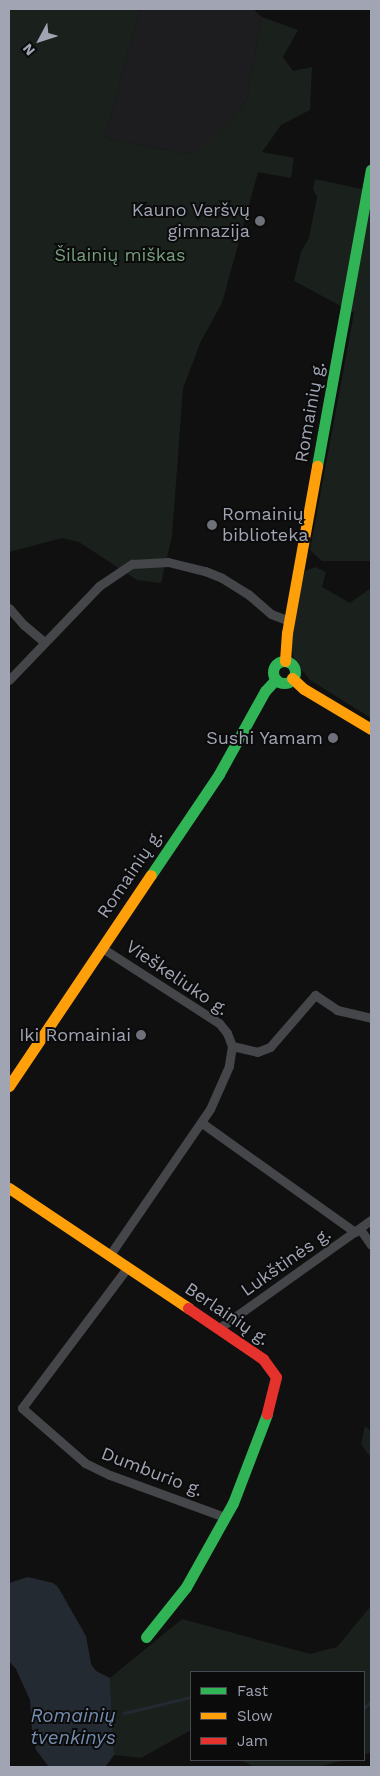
<!DOCTYPE html>
<html>
<head>
<meta charset="utf-8">
<style>
  body { margin:0 }
  #map { position:relative; width:380px; height:1776px; overflow:hidden; background:#101011; font-family:"Work Sans",sans-serif }
  div>[style] { position:absolute }
  [style*='--x'] { left:calc(var(--x)*1px); top:calc(var(--y)*1px); width:calc(var(--w)*1px); rotate:calc(var(--a)*1deg) }
  .built>* { inset:0; background:#1d1d1f }
  .green>* { inset:0; background:#1a211c }
  .water>* { inset:0; background:#242a32 }
  .stream>* { height:2.5px; margin:-1.25px; padding:0 1.25px; transform-origin:1.25px; border-radius:1.25px; background:#242a32 }
  .street>* { height:9px; margin:-4.5px; padding:0 4.5px; transform-origin:4.5px; border-radius:4.5px; background:#454649 }
  .fast>* { height:11px; margin:-5.5px; padding:0 5.5px; transform-origin:5.5px; border-radius:5.5px; background:#30b455 }
  .fast>.ring { margin:-5.5px; padding:0; box-sizing:content-box; background:none; border:11px solid #30b455; border-radius:50% }
  .slow>* { height:11px; margin:-5.5px; padding:0 5.5px; transform-origin:5.5px; border-radius:5.5px; background:#ff9f0a }
  .jam>* { height:11px; margin:-5.5px; padding:0 5.5px; transform-origin:5.5px; border-radius:5.5px; background:#e5322d }
  .dots>* { width:14px; height:14px; translate:-50% -50%; box-sizing:border-box; border:2px solid #0b0b0c; border-radius:50% }
  span { translate:-50% -50%; white-space:nowrap; text-align:center; line-height:1.15; -webkit-text-stroke:4px #0b0b0c; paint-order:stroke }
  .poi-label { font-size:18px; color:#a0a4b3 }
  .right { translate:-100% -50%; text-align:right }
  .left { translate:0 -50%; text-align:left }
  .park-label { font-size:18px; color:#769f7d }
  .street-label { font-size:18px; color:#a0a4b3 }
  .water-label { font-size:19px; color:#758eb0; font-style:italic }
  .frame { position:absolute; inset:0; border:10px solid #a0a4b3; pointer-events:none }
  .legend { position:absolute; left:190px; top:1671px; width:175px; height:90px; box-sizing:border-box; background:#0b0b0c; border:1px solid #47484f; margin:0; padding:6px 9px; list-style:none; font-size:15px; color:#a0a4b3 }
  .legend li { display:flex; align-items:center; gap:10px; height:25px }
  .legend b { width:25px; border:1px solid #47484f }
  .north { position:absolute; left:15px; top:15px; width:50px; height:50px; -webkit-text-stroke:4px #0b0b0c; paint-order:stroke; rotate:230deg; font-size:14px; font-weight:700; line-height:20px; text-align:center; color:#a0a4b3 }
  .north::after { content:''; display:block; margin:auto; width:18px; height:22px; background:#a0a4b3; clip-path:polygon(50% 0,100% 100%,50% 72%,0 100%) }
</style>
</head>
<body>
<div id="map">
  <div class="built">
    <div style="clip-path:polygon(140px 9px,253px 9px,262px 17px,247px 99px,238px 114px,206px 146px,189px 154px,108px 139px,105px 135px)"></div>
  </div>
  <div class="green">
    <div style="clip-path:polygon(9px 9px,140px 9px,105px 135px,108px 139px,189px 154px,206px 145px,238px 114px,247px 99px,262px 17px,298px 30px,283px 57px,293px 71px,312px 67px,310px 110px,281px 125px,262px 152px,294px 158px,291px 178px,258px 172px,222px 303px,201px 341px,183px 388px,172px 536px,161px 583px,137px 580px,79px 542px,62px 538px,9px 552px)"></div>
    <div style="clip-path:polygon(315px 179px,371px 191px,371px 561px,322px 561px,310px 550px,354px 313px,294px 281px,301px 252px,309px 238px,317px 197px,313px 189px)"></div>
    <div style="clip-path:polygon(315px 567px,326px 572px,322px 587px,350px 603px,371px 588px,371px 718px,310px 680px,295px 662px,289px 638px,305px 571px)"></div>
    <div style="clip-path:polygon(365px 1426px,371px 1431px,371px 1458px,361px 1444px)"></div>
    <div style="clip-path:polygon(371px 1606px,371px 1752px,364px 1755px,364px 1672px,191px 1672px,191px 1730px,141px 1758px,114px 1755px,110px 1678px,182px 1619px,310px 1654px,337px 1647px)"></div>
    <div style="clip-path:polygon(241px 1760px,345px 1760px,318px 1767px,254px 1767px)"></div>
  </div>
  <div class="water">
    <div style="clip-path:polygon(28px 1577px,53px 1583px,58px 1587px,86px 1636px,91px 1664px,96px 1671px,110px 1678px,114px 1755px,105px 1767px,49px 1767px,36px 1750px,32px 1730px,30px 1700px,16px 1669px,9px 1661px,9px 1583px)"></div>
  </div>
  <div class="stream">
    <div style="--x:364;--y:1708;--w:9;--a:-41"></div>
    <div style="--x:124;--y:1713;--w:69;--a:-13.4"></div>
  </div>
  <div class="street">
    <div style="--x:9;--y:608;--w:23;--a:49"></div>
    <div style="--x:24;--y:625;--w:26;--a:40"></div>
    <div style="--x:9;--y:680;--w:130;--a:-46.2"></div>
    <div style="--x:99;--y:586;--w:40;--a:-34"></div>
    <div style="--x:132;--y:564;--w:36;--a:-3"></div>
    <div style="--x:168;--y:562;--w:38;--a:14"></div>
    <div style="--x:205;--y:571;--w:18;--a:22"></div>
    <div style="--x:222;--y:578;--w:31;--a:32"></div>
    <div style="--x:248;--y:594;--w:30;--a:41"></div>
    <div style="--x:271;--y:614;--w:19;--a:21"></div>
    <div style="--x:102;--y:948;--w:139;--a:32.7"></div>
    <div style="--x:219;--y:1023;--w:13;--a:51"></div>
    <div style="--x:227;--y:1033;--w:14;--a:69"></div>
    <div style="--x:232;--y:1046;--w:20;--a:99"></div>
    <div style="--x:229;--y:1066;--w:47;--a:113.8"></div>
    <div style="--x:210;--y:1109;--w:178;--a:124.5"></div>
    <div style="--x:232;--y:1046;--w:26;--a:13"></div>
    <div style="--x:257;--y:1052;--w:14;--a:-21"></div>
    <div style="--x:270;--y:1047;--w:69;--a:-49.1"></div>
    <div style="--x:315;--y:995;--w:27;--a:34"></div>
    <div style="--x:337;--y:1010;--w:35;--a:13"></div>
    <div style="--x:202;--y:1123;--w:188;--a:35.5"></div>
    <div style="--x:360;--y:1229;--w:19;--a:55"></div>
    <div style="--x:127;--y:1268;--w:175;--a:126.9"></div>
    <div style="--x:22;--y:1408;--w:84;--a:41.1"></div>
    <div style="--x:85;--y:1463;--w:28;--a:26"></div>
    <div style="--x:110;--y:1475;--w:122;--a:20.1"></div>
    <div style="--x:218;--y:1329;--w:188;--a:-35.5"></div>
  </div>
  <div class="fast">
    <div style="--x:317;--y:466;--w:301;--a:-79.7"></div>
    <div class="ring" style="left:273px;top:661px;width:11px;height:11px"></div>
    <div style="--x:151;--y:875;--w:122;--a:-56"></div>
    <div style="--x:219;--y:774;--w:95;--a:-61"></div>
    <div style="--x:265;--y:691;--w:16;--a:-47"></div>
    <div style="--x:146;--y:1637;--w:64;--a:-51.3"></div>
    <div style="--x:186;--y:1587;--w:96;--a:-60.8"></div>
    <div style="--x:233;--y:1503;--w:95;--a:-69.1"></div>
  </div>
  <div class="slow">
    <div style="--x:285;--y:661;--w:28;--a:-86"></div>
    <div style="--x:287;--y:633;--w:170;--a:-79.8"></div>
    <div style="--x:292;--y:678;--w:16;--a:43"></div>
    <div style="--x:304;--y:689;--w:78;--a:30.8"></div>
    <div style="--x:9;--y:1086;--w:254;--a:-56.1"></div>
    <div style="--x:9;--y:1188;--w:216;--a:33.8"></div>
  </div>
  <div class="jam">
    <div style="--x:188;--y:1308;--w:91;--a:34.2"></div>
    <div style="--x:263;--y:1359;--w:22;--a:54"></div>
    <div style="--x:276;--y:1377;--w:38;--a:104"></div>
  </div>
  <div class="dots">
    <div style="left:260px;top:221px;background:#6e707a"></div>
    <div style="left:212px;top:525px;background:#6e707a"></div>
    <div style="left:333px;top:738px;background:#6e707a"></div>
    <div style="left:141px;top:1035px;background:#6e707a"></div>
  </div>
  <div class="poi-label">
    <span class="right" style="left:250px;top:221px">Kauno Veršvų<br>gimnazija</span>
    <span class="left" style="left:222px;top:525px">Romainių<br>biblioteka</span>
    <span class="right" style="left:323px;top:738px">Sushi Yamam</span>
    <span class="right" style="left:131px;top:1035px">Iki Romainiai</span>
  </div>
  <div class="park-label">
    <span style="left:120px;top:255px">Šilainių miškas</span>
  </div>
  <div class="street-label">
    <span style="left:310px;top:412px;rotate:-80deg">Romainių g.</span>
    <span style="left:130px;top:874px;rotate:-56deg">Romainių g.</span>
    <span style="left:177px;top:978px;rotate:34deg">Vieškeliuko g.</span>
    <span style="left:286px;top:1262px;rotate:-35deg">Lukštinės g.</span>
    <span style="left:227px;top:1314px;rotate:34deg">Berlainių g.</span>
    <span style="left:152px;top:1472px;rotate:21deg">Dumburio g.</span>
  </div>
  <div class="water-label">
    <span style="left:73px;top:1727px">Romainių<br>tvenkinys</span>
  </div>
  <div class="frame"></div>
  <ul class="legend">
  <li><b style="height:6px;background:#30b455"></b>Fast</li>
  <li><b style="height:6px;background:#ff9f0a"></b>Slow</li>
  <li><b style="height:6px;background:#e5322d"></b>Jam</li>
  </ul>
  <div class="north">N</div>
</div>
</body>
</html>
